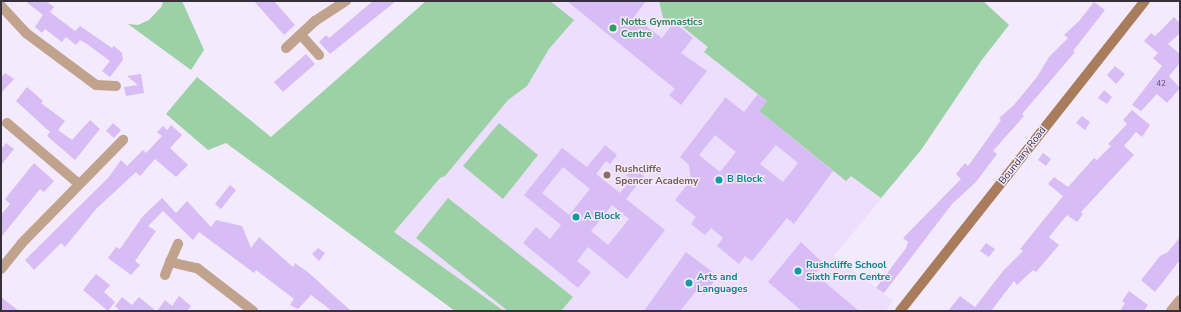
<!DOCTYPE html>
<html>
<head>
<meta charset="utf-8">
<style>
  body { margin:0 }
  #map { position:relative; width:1181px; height:312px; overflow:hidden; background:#f3eafd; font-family:"Nunito Sans",sans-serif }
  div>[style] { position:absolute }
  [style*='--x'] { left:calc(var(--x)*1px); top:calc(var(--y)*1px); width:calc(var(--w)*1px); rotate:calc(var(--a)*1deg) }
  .built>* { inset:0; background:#ecdefc }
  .green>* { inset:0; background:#9cd0a5 }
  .building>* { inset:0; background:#d8bcf5 }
  .street>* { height:10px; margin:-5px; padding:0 5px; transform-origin:5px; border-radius:5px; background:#c1a28d }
  .secondary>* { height:10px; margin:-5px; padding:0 5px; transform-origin:5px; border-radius:5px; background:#a97c5c }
  .dots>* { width:11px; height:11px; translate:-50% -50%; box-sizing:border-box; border:2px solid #f3eafd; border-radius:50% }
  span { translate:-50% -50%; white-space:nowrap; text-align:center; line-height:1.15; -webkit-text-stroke:3px #f3eafd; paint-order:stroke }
  .number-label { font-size:8px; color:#5e536a }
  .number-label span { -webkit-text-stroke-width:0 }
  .leisure-label { font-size:10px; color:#27864d; font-weight:700 }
  .left { translate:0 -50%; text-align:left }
  .street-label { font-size:10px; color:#36303c }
  .education-label { font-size:10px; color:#785e54; font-weight:700 }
  .culture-label { font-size:10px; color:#0d838f; font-weight:700 }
  .frame { position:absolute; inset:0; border:2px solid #36303c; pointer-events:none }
</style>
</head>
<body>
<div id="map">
  <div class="built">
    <div style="clip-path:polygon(426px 1px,983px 1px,1009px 25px,981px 61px,921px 150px,834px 256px,893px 301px,885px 311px,504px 311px,394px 232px,375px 47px)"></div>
  </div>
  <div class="green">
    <div style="clip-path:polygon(163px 1px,182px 1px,204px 50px,191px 70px,128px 24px,138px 25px,149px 20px,162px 6px)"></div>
    <div style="clip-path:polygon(426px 1px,550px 1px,574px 20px,549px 49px,527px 86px,508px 100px,445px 176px,440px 178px,394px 232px,504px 311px,455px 311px,226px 143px,208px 150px,166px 114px,197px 77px,271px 137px)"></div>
    <div style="clip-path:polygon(659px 1px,983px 1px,1009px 25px,981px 61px,921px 150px,881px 198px,851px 176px,846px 181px,759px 111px,767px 101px,704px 52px,708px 47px,674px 20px,671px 24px,665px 20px,664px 22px)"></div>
    <div style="clip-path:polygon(499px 123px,538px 155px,503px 199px,463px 166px)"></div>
    <div style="clip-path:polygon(448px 198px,573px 297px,561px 311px,508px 311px,416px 238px)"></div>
  </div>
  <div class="building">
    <div style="clip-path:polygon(25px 1px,46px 1px,54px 7px,50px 12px,75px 31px,80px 26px,112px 48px,114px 46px,122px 53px,123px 60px,110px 77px,102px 71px,110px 61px,87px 44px,80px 40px,76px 45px,66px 37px,62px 42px,45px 29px,42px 33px,35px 27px,43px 15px)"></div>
    <div style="clip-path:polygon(254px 1px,274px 1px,295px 25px,284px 35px)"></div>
    <div style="clip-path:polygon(373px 1px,396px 1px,330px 54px,319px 42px,326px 35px,329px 38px)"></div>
    <div style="clip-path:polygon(567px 1px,646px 1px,634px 17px,662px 38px,674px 22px,693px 38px,681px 53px,707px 71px,681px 105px,669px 95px,675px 89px)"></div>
    <div style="clip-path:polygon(1094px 2px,1105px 10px,1073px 51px,1075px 52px,1022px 114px,1024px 116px,993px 151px,997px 154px,976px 182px,952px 204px,884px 293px,876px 288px,906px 248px,908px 242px,903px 238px,961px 179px,956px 174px,965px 163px,968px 166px,1001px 120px,999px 118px,1013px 106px,1037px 77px,1049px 57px,1068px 38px,1064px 35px,1079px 21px)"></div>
    <div style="clip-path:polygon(1174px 17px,1180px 23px,1180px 33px,1168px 44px,1180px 54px,1180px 63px,1169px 76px,1180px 88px,1167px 103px,1157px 94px,1141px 111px,1132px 105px,1162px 66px,1153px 58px,1158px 53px,1144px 41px,1151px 33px,1155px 36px)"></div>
    <div style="clip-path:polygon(306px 54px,315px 64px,283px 92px,274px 82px)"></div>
    <div style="clip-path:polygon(1115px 66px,1125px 74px,1116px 84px,1107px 75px)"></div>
    <div style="clip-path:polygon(5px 73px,14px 79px,1px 93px,1px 78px)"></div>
    <div style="clip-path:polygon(141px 74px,144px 93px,126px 96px,124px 87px,138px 85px,127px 76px)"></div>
    <div style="clip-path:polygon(27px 87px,43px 101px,41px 103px,65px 121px,58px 130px,72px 140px,90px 120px,100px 129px,75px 160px,47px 136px,50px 132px,16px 101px)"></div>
    <div style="clip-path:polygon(1104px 90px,1112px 97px,1107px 104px,1098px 98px)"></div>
    <div style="clip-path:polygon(evenodd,758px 94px,767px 101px,759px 111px,833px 171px,794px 224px,787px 218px,752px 261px,745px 256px,739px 264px,717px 246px,723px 238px,711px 228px,705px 235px,691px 224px,696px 217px,675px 200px,691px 180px,689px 165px,680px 157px,723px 101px,725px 97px,744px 112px,758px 94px,715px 135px,736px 152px,720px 172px,699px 155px,715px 135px,758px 94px,776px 145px,798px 163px,783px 182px,760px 164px,776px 145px)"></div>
    <div style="clip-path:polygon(1132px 110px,1150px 125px,1142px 137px,1136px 132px,1124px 146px,1134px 155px,1081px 212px,1083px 214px,1077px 222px,1067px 215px,1049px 237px,1059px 245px,1036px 272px,1033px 270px,1017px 285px,1014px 281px,991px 311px,948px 311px,960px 296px,975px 307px,1003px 271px,1023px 251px,1020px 249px,1063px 196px,1048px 184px,1054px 177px,1068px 187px,1094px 158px,1097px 160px,1111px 146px,1108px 144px,1127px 124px,1123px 120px)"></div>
    <div style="clip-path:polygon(1082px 116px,1090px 122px,1085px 130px,1076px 123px)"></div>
    <div style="clip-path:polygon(113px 123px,121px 130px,114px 138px,106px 131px)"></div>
    <div style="clip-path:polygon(171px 125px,182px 135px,170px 148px,188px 165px,176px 177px,155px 159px,140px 176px,136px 172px,96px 209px,65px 247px,61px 243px,34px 270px,25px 260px,108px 178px,121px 160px,127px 166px,143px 150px,146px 153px,162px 136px,157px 132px,163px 126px,167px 130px)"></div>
    <div style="clip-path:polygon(6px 143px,14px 149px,1px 165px,1px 149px)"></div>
    <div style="clip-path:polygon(evenodd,605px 145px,617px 155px,610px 164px,606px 161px,596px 174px,620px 193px,631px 179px,626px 175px,632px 167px,644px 176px,626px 199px,665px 230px,627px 279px,588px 247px,577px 261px,591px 272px,578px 288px,523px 243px,536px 227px,550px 239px,561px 225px,524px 195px,562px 148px,587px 167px,605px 145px,563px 167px,590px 189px,569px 215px,542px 193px,563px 167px,605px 145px,612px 205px,629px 219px,608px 245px,591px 231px,612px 205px)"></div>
    <div style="clip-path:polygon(1043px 153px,1051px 159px,1046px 166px,1038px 160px)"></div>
    <div style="clip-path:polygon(34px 163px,54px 181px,44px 192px,40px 189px,1px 237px,1px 215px,10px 204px,5px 199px)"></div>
    <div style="clip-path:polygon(230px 185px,236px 190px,221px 209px,215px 204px)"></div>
    <div style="clip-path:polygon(162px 198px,176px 213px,187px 201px,211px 227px,216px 220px,242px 226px,251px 248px,259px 237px,293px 267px,295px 263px,309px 273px,351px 311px,332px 311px,311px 295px,298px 309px,290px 305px,294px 299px,256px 270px,254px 273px,199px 232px,193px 240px,163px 211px,148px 226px,156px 231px,135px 261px,140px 265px,131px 275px,108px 258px,116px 247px,120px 249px,143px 216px)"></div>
    <div style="clip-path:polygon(1180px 237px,1180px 260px,1155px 292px,1141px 280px,1160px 256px,1168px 252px)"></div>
    <div style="clip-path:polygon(801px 242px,824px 264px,815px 274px,859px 311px,802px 311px,768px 282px)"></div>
    <div style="clip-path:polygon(986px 243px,995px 249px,989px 257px,980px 251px)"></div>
    <div style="clip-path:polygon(318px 248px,325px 253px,319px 261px,312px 254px)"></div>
    <div style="clip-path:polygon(686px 252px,718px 276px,704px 295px,697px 290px,680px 311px,644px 311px)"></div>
    <div style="clip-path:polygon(96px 274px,110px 285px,104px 292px,115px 302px,108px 311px,83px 290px)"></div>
    <div style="clip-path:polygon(1129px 291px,1148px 305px,1144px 311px,1120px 311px,1125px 303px,1122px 301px)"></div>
    <div style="clip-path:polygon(179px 296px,191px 306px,187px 311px,157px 311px,165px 300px,172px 306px)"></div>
    <div style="clip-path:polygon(1px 297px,19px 311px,1px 311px)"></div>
    <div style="clip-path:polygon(122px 297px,132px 305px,139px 297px,156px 311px,120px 311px,115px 306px)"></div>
  </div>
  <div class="street">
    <div style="--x:1;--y:6;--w:37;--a:47"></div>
    <div style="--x:26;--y:33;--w:87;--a:36.6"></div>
    <div style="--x:96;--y:85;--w:20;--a:3"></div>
    <div style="--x:301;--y:35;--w:27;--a:48"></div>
    <div style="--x:286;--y:48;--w:40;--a:-43"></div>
    <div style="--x:315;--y:21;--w:37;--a:-33"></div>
    <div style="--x:7;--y:123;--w:94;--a:40.3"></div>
    <div style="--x:170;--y:262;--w:20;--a:-66"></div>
    <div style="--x:1;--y:269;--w:32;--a:-51"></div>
    <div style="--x:21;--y:244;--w:146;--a:-45.6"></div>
    <div style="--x:165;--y:275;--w:14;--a:-69"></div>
    <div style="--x:170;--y:262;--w:28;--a:13"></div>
    <div style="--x:197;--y:268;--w:71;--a:37.5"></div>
    <div style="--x:1171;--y:311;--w:14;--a:-51"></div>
  </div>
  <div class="secondary">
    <div style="--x:900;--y:311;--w:395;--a:-51.7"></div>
  </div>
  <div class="dots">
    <div style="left:613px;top:28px;background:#2e9e5b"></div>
    <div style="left:607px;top:175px;background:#8d6e63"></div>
    <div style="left:719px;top:180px;background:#0f9aa8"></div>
    <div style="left:576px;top:217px;background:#0f9aa8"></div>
    <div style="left:798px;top:271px;background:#0f9aa8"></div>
    <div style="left:689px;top:283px;background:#0f9aa8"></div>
  </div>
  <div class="number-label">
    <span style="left:1161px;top:84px">42</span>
  </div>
  <div class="leisure-label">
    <span class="left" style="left:621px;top:28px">Notts Gymnastics<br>Centre</span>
  </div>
  <div class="street-label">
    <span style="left:1023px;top:156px;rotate:-52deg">Boundary Road</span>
  </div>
  <div class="education-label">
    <span class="left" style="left:615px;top:175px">Rushcliffe<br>Spencer Academy</span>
  </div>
  <div class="culture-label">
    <span class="left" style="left:727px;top:180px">B Block</span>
    <span class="left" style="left:584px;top:217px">A Block</span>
    <span class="left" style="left:806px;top:271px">Rushcliffe School<br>Sixth Form Centre</span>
    <span class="left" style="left:697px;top:283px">Arts and<br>Languages</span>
  </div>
  <div class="frame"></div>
</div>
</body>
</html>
